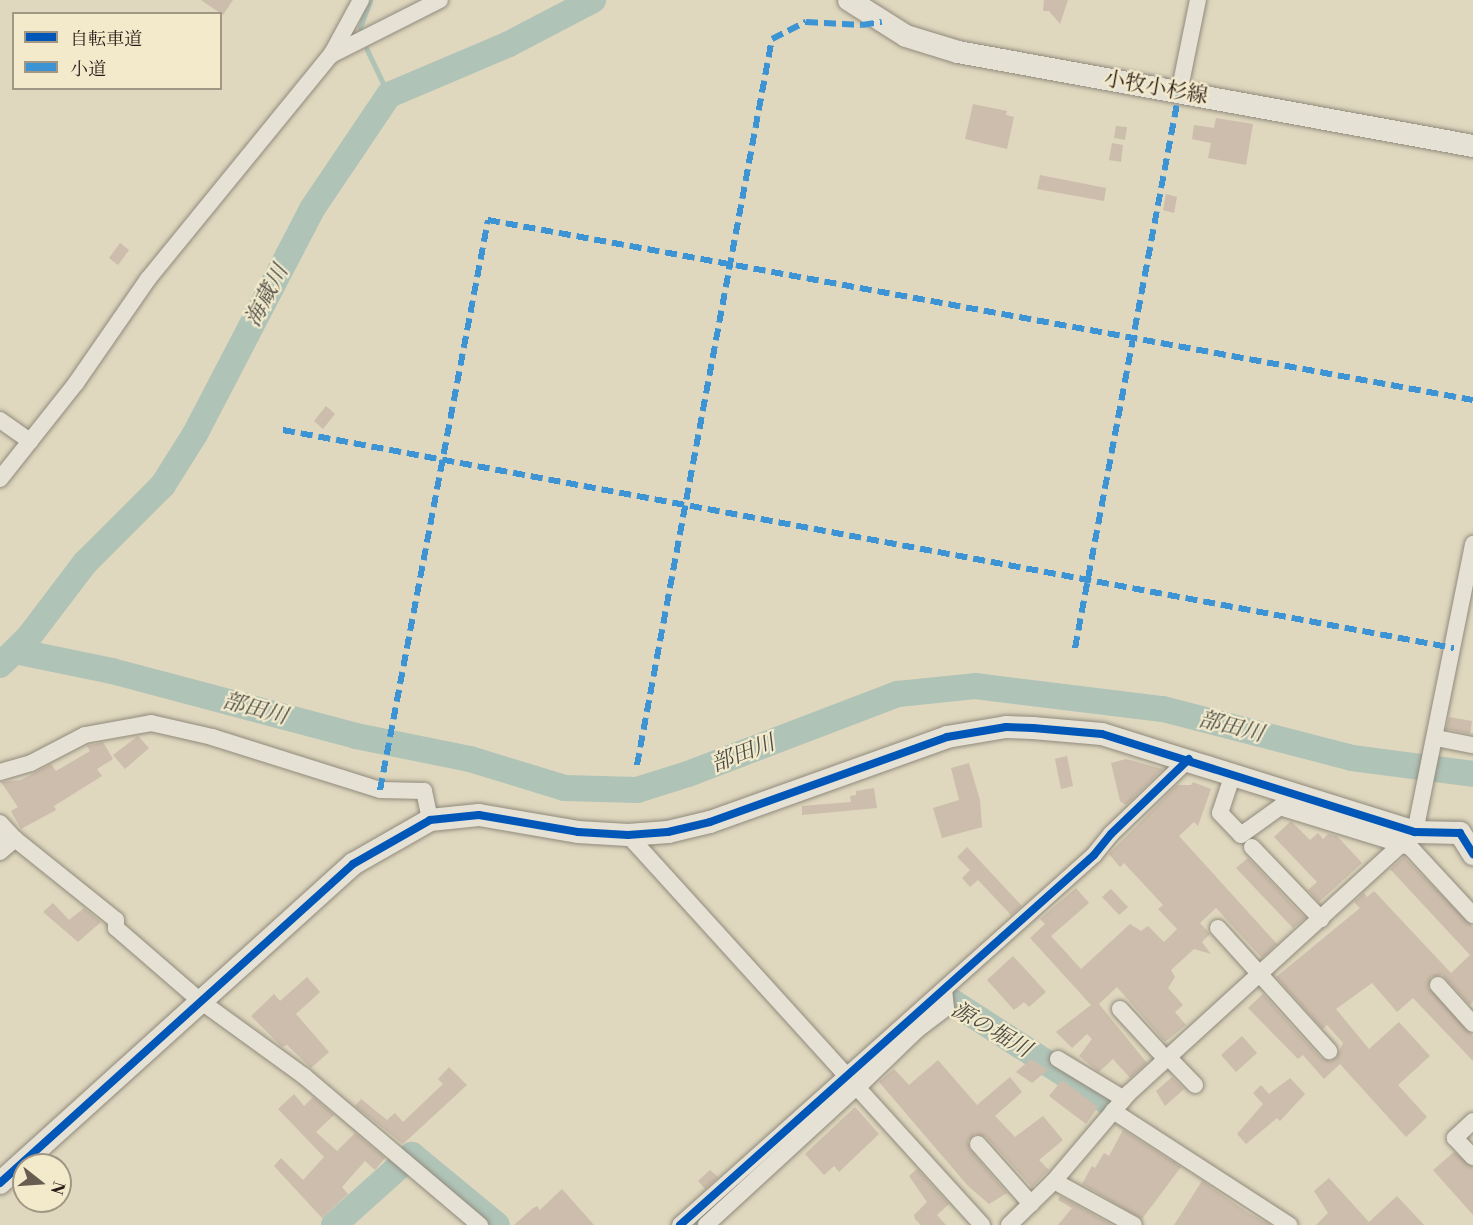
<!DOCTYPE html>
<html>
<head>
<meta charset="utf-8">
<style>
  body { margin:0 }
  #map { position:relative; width:1473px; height:1225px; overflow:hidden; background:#dfd7be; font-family:"Libre Bodoni","Noto Serif JP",serif }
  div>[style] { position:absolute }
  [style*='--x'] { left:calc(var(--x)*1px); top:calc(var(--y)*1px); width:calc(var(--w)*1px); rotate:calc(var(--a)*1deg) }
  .stream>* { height:4.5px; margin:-2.25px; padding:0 2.25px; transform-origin:2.25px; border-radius:2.25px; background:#afc3b7 }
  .river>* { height:26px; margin:-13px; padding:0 13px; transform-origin:13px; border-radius:13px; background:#afc3b7 }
  .building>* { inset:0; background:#cdbdac }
  .roads { filter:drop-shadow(0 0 2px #908a7c) drop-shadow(0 0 2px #908a7c) }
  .street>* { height:16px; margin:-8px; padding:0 8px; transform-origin:8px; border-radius:8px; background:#e5e1d5 }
  .secondary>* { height:22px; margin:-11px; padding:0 11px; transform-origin:11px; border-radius:11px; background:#e5e1d5 }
  .quiet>* { height:6px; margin-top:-3px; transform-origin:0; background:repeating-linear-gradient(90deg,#3c94d4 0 12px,transparent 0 18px) }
  .cycleway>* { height:8px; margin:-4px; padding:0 4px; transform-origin:4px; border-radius:4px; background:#0057b8 }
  span { translate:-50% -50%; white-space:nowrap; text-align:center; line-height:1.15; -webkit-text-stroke:4.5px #f3eacc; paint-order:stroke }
  .street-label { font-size:21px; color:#281b17 }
  .water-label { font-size:22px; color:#4a4b46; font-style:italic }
  .legend { position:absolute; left:12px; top:12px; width:210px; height:78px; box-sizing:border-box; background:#f3eacc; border:2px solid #a29784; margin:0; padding:8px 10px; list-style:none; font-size:18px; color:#281b17 }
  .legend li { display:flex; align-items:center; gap:12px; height:30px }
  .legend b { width:30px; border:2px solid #a29784 }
  .north { position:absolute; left:12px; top:1153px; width:60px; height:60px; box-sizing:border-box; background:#f3eacc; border:2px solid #a29784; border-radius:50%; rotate:107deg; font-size:16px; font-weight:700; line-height:24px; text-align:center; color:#281b17 }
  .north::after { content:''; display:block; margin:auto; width:21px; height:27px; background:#685d51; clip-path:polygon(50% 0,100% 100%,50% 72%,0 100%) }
</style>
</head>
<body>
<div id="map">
  <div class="stream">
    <div style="--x:360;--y:28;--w:30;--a:-70"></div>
    <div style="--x:367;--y:49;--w:51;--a:64.4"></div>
  </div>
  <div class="river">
    <div style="--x:15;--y:651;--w:99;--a:11.7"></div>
    <div style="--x:112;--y:671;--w:253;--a:14.9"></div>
    <div style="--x:356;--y:736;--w:116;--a:11.4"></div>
    <div style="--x:470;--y:759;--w:99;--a:17"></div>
    <div style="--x:565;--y:788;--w:72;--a:1.6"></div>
    <div style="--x:637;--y:790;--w:53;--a:-17.4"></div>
    <div style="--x:688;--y:774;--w:225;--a:-20.9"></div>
    <div style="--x:898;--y:694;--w:77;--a:-5.9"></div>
    <div style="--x:975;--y:686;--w:189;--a:7"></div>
    <div style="--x:1163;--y:709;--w:195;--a:14.5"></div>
    <div style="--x:1352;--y:758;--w:122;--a:7.5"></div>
    <div style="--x:0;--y:665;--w:39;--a:-44"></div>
    <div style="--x:28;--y:638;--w:94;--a:-52.8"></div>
    <div style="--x:85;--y:563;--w:110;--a:-45"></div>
    <div style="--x:163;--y:485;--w:60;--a:-57.9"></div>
    <div style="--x:195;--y:434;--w:254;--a:-62.5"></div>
    <div style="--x:312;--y:209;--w:138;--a:-56"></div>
    <div style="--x:389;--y:95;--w:130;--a:-23"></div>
    <div style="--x:509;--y:44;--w:95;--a:-27.6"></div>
    <div style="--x:925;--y:1016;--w:20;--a:-41"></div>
    <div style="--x:940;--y:1003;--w:11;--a:-10"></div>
    <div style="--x:951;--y:1001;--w:188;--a:32.8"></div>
    <div style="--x:334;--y:1225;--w:105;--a:-41.9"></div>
    <div style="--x:412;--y:1155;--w:110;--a:39.5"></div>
    <div style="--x:694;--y:1225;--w:41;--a:-43"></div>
  </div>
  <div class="building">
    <div style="clip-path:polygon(201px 0,233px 0,223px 15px)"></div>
    <div style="clip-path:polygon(1044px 0,1068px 0,1060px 24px,1049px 11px,1043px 11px)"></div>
    <div style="clip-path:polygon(973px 104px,1007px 111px,1006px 115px,1014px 117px,1007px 149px,965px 139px)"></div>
    <div style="clip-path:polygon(1216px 118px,1253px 124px,1246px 165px,1208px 158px,1211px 143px,1192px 139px,1194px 125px,1214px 128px)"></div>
    <div style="clip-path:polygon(1116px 126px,1127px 127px,1125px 140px,1114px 138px)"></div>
    <div style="clip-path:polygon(1112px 143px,1123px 145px,1121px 162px,1109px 160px)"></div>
    <div style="clip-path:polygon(1040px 175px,1106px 188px,1104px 201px,1037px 189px)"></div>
    <div style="clip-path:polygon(1166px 194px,1177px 197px,1174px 213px,1163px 210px)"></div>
    <div style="clip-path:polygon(120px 243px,129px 250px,118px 265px,109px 258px)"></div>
    <div style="clip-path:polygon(326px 406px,335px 414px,323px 429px,314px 421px)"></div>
    <div style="clip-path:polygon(1449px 717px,1472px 721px,1470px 734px,1446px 729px)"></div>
    <div style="clip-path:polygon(138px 736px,149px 748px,125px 769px,113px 755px)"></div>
    <div style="clip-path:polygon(103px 742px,113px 759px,97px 769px,102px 776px,54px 806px,56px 810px,21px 829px,11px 811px,18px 807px,1px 782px,21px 780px,51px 764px,56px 771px,90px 751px,87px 746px)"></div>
    <div style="clip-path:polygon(1067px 756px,1073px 786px,1061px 789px,1055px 759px)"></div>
    <div style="clip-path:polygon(1126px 759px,1163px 769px,1126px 805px,1120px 801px,1111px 763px)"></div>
    <div style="clip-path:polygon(969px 763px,980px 800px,982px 827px,942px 838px,933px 808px,959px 800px,951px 768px)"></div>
    <div style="clip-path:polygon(1193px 782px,1211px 789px,1198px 826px,1194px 822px,1179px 836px,1277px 944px,1262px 958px,1216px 908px,1200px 923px,1210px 934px,1202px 942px,1211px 954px,1194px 949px,1171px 970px,1175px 977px,1168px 988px,1183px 1005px,1175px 1012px,1186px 1025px,1165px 1042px,1117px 987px,1099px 1004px,1147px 1063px,1130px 1078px,1113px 1059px,1099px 1072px,1079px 1056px,1092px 1039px,1087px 1034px,1072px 1048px,1056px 1032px,1091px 1005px,1030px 938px,1045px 924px,1040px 919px,1076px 888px,1089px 903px,1051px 936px,1081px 969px,1130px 924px,1141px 931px,1148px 926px,1164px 942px,1177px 929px,1158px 909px,1163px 905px,1124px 863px,1120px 867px,1109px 854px,1177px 785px,1191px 785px)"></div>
    <div style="clip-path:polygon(874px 788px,877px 808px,802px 815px,802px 806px,851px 802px,850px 796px,856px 795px,856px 791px)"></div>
    <div style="clip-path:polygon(1291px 821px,1310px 840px,1318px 833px,1323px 839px,1328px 834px,1337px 836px,1362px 863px,1319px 902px,1308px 890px,1317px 882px,1274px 837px)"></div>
    <div style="clip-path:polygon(967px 847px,1022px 906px,1011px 915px,978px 880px,970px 887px,962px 878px,970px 870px,957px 857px)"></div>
    <div style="clip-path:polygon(1404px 857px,1473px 927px,1473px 1002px,1470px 1005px,1442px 975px,1431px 977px,1428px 987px,1473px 1036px,1473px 1061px,1413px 998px,1397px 1012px,1372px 983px,1336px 1009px,1369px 1049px,1399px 1022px,1430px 1056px,1398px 1085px,1427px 1117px,1406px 1137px,1340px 1064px,1324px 1079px,1303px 1055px,1298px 1059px,1248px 1008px,1263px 994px,1321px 1058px,1331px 1061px,1336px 1058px,1343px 1043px,1327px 1025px,1323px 1029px,1276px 977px,1360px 908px,1354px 902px,1364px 893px,1367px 897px,1374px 891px,1451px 973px,1470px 955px,1390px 869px)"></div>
    <div style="clip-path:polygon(1248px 858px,1305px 918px,1293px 928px,1236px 868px)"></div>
    <div style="clip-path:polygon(1111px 889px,1128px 907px,1119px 915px,1102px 897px)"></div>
    <div style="clip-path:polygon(53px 903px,69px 920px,84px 908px,101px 922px,78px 942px,43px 912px)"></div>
    <div style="clip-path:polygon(1013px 956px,1046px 992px,1029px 1007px,1024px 1002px,1014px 1010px,987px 980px)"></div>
    <div style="clip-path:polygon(307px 977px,320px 992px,296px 1014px,329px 1052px,311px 1068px,287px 1045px,282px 1047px,251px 1016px,274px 994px,280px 1001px)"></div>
    <div style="clip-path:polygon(1242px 1036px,1257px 1053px,1236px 1072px,1221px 1055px)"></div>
    <div style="clip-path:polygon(1031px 1059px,1048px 1070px,1032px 1083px,1016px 1072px)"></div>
    <div style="clip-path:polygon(938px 1060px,977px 1105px,1010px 1077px,1022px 1092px,995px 1116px,1015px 1137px,1043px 1116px,1063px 1140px,1039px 1160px,1049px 1170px,1032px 1187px,986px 1137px,975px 1134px,968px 1141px,970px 1150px,1007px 1193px,989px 1204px,968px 1186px,879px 1082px,894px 1069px,909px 1085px)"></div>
    <div style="clip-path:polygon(449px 1067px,467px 1085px,403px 1144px,355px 1106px,361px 1099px,387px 1120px,395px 1113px,403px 1122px,443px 1084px,438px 1079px)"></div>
    <div style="clip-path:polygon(1172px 1077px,1184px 1089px,1165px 1106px,1156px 1091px)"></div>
    <div style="clip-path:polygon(1290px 1078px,1305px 1094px,1280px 1121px,1277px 1118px,1246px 1144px,1237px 1134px,1263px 1104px,1253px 1093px,1261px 1085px,1269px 1094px)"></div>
    <div style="clip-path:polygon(1062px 1080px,1098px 1107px,1086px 1124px,1049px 1096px)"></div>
    <div style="clip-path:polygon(294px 1094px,304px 1106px,313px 1097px,334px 1115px,316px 1132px,337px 1151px,355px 1133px,385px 1158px,375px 1170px,365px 1161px,342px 1187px,348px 1194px,322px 1218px,274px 1166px,281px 1158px,303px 1180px,324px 1157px,278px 1109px)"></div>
    <div style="clip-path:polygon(855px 1107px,879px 1134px,839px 1172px,834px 1166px,824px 1175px,805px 1154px)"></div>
    <div style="clip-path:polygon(1123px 1130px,1181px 1167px,1142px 1219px,1082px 1184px,1092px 1166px,1095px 1168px,1104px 1153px,1109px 1156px)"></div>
    <div style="clip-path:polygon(1454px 1152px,1473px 1167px,1473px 1215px,1433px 1170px)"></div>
    <div style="clip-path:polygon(917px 1169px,949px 1204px,937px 1215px,946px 1225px,921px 1225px,915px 1219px,914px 1215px,927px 1202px,909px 1176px)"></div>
    <div style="clip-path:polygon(710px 1170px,718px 1177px,705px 1189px,698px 1181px)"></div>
    <div style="clip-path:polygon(1329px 1178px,1369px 1222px,1397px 1196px,1424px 1225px,1316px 1225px,1328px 1213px,1314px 1191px)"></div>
    <div style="clip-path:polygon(1202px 1181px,1247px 1212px,1270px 1225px,1174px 1225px)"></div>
    <div style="clip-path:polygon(562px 1189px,594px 1225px,514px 1225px,532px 1209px,537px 1206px,540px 1210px)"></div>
    <div style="clip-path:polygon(1060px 1196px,1112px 1225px,1058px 1225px,1072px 1208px,1058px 1200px)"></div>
  </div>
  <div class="roads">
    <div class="street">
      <div style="--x:331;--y:55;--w:122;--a:-26.8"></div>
      <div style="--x:1179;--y:93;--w:95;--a:-78.5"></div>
      <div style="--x:0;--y:420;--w:37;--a:35"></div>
      <div style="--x:0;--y:479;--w:122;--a:-51.6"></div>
      <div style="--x:76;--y:383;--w:126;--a:-55.3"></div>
      <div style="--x:148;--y:279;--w:289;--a:-50.8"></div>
      <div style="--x:331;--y:55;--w:63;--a:-61.4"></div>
      <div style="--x:1436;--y:738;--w:38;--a:11"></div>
      <div style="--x:0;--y:772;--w:32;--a:-16"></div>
      <div style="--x:31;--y:763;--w:61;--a:-27.4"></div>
      <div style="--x:85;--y:735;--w:67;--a:-10.3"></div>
      <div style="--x:151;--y:723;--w:63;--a:12.9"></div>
      <div style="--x:212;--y:737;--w:176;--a:17.5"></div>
      <div style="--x:380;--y:790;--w:44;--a:1.3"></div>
      <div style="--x:424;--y:791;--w:30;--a:78"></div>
      <div style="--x:1233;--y:774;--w:41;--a:108.4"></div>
      <div style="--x:1220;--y:813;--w:30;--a:46"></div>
      <div style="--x:1241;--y:835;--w:48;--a:-35.7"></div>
      <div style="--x:1280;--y:807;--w:136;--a:17.1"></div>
      <div style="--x:1410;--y:847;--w:93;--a:47.2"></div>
      <div style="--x:0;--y:823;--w:22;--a:47"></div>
      <div style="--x:15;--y:839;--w:11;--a:165"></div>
      <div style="--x:1415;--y:832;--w:294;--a:-78.6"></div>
      <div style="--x:628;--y:835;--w:527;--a:47.77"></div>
      <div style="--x:1252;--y:847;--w:100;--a:46.2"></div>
      <div style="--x:0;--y:852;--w:20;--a:-41"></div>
      <div style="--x:15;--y:839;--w:129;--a:38.7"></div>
      <div style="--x:116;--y:920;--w:8;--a:90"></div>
      <div style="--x:116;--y:928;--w:110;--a:40.9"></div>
      <div style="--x:199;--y:1000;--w:130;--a:35.9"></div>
      <div style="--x:304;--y:1076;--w:231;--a:40.3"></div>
      <div style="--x:1218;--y:928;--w:166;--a:47.9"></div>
      <div style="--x:1438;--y:985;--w:52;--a:48.1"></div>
      <div style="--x:1120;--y:1009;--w:68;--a:47.4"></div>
      <div style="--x:1168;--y:1057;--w:39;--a:46"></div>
      <div style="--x:1058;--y:1059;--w:77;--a:31.2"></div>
      <div style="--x:858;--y:1087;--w:83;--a:-44"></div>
      <div style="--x:918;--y:1029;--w:35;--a:-37"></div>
      <div style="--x:946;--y:1008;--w:18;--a:-96"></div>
      <div style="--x:1113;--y:1111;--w:210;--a:32.9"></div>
      <div style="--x:1473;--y:1121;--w:25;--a:137"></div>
      <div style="--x:1455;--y:1138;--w:26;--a:47"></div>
      <div style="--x:978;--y:1144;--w:80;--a:48.5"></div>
      <div style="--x:1054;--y:1181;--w:91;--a:28.8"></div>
      <div style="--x:680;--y:1225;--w:555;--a:-41.79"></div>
      <div style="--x:1094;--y:855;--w:27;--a:-51"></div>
      <div style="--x:1111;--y:834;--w:108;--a:-43.9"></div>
      <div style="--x:706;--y:1225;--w:205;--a:-42.6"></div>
      <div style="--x:1009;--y:1225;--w:63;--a:-44.4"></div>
      <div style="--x:1054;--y:1181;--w:116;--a:-49.6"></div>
      <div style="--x:1129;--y:1093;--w:368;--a:-42.4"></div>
    </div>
    <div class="secondary">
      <div style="--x:849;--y:0;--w:67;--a:32.3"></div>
      <div style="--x:906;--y:36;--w:54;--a:17.1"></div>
      <div style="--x:958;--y:52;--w:524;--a:10.34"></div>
      <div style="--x:0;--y:1183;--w:476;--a:-42.1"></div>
      <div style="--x:353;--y:864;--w:89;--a:-29.7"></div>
      <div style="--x:430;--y:820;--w:49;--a:-5.8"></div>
      <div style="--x:479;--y:815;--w:100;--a:9.7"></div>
      <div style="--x:578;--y:832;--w:50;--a:3.4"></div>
      <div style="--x:628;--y:835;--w:40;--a:-4.3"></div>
      <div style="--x:668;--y:832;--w:43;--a:-13.4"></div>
      <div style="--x:710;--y:822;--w:252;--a:-19.7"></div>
      <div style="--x:947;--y:737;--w:60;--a:-9.6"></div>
      <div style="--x:1006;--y:727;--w:27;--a:2"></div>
      <div style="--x:1033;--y:728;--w:69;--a:5"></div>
      <div style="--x:1102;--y:734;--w:328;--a:17.4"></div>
      <div style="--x:1415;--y:832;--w:45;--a:1.3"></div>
      <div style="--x:1460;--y:833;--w:25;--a:58"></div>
    </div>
  </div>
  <div class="quiet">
    <div style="--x:283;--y:430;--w:1191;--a:10.55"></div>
    <div style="--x:1075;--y:648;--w:565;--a:-79.39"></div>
    <div style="--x:637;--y:765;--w:738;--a:-79.47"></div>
    <div style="--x:772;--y:39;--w:38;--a:-27"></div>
    <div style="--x:806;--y:22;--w:56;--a:3.1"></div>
    <div style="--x:862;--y:25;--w:20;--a:-9"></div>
    <div style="--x:380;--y:790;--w:580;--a:-79.27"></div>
    <div style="--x:488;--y:220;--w:1001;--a:10.36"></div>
  </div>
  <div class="cycleway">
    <div style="--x:0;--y:1183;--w:476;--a:-42.1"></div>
    <div style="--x:353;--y:864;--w:89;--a:-29.7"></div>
    <div style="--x:430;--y:820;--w:49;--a:-5.8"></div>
    <div style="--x:479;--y:815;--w:100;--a:9.7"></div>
    <div style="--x:578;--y:832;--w:50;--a:3.4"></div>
    <div style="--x:628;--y:835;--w:40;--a:-4.3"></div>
    <div style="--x:668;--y:832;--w:43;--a:-13.4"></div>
    <div style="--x:710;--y:822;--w:252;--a:-19.7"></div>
    <div style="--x:947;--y:737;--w:60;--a:-9.6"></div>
    <div style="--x:1006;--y:727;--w:27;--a:2"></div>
    <div style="--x:1033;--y:728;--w:69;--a:5"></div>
    <div style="--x:1102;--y:734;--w:328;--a:17.4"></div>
    <div style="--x:1415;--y:832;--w:45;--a:1.3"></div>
    <div style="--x:1460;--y:833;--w:25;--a:58"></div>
    <div style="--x:680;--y:1225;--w:555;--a:-41.79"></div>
    <div style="--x:1094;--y:855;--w:27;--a:-51"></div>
    <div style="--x:1111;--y:834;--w:108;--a:-43.9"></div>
  </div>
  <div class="street-label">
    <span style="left:1156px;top:88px;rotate:10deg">小牧小杉線</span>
  </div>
  <div class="water-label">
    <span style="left:267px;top:296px;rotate:-62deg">海蔵川</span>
    <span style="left:255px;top:709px;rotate:15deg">部田川</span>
    <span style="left:1231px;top:727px;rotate:14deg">部田川</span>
    <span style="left:743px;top:754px;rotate:-21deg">部田川</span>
    <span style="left:991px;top:1030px;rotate:30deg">源の堀川</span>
  </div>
  <ul class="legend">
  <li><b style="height:8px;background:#0057b8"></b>自転車道</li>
  <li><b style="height:8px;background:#3c94d4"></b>小道</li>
  </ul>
  <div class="north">N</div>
</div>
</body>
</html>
